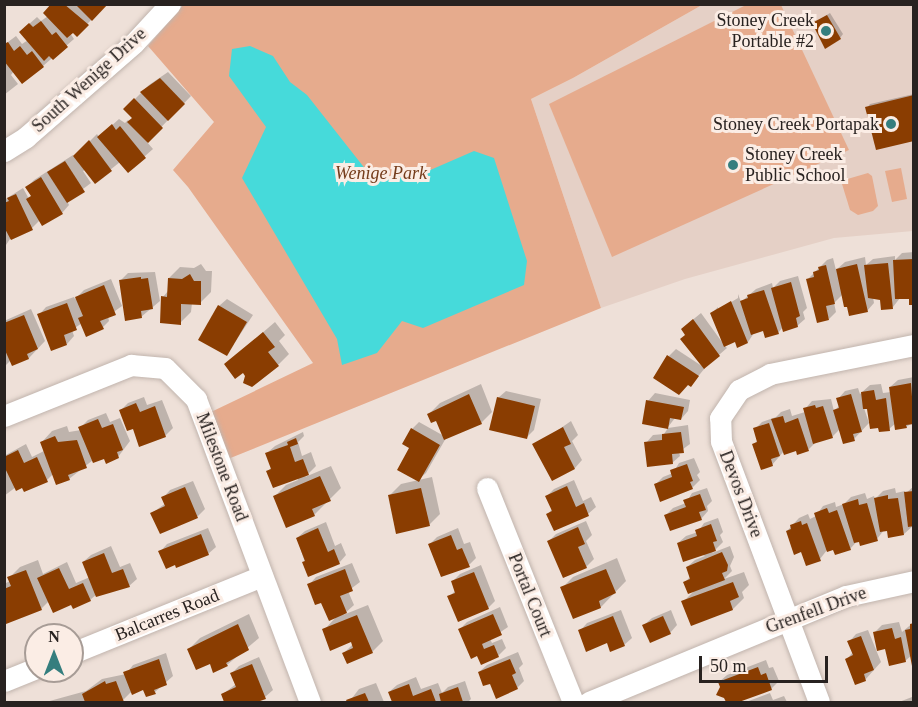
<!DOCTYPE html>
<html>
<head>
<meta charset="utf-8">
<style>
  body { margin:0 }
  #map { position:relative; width:918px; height:707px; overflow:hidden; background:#eee0d8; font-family:"Times New Roman",serif }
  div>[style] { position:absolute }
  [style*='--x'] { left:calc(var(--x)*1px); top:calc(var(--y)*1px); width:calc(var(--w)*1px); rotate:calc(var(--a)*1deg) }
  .built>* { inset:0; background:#e5d0c6 }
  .green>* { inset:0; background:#e6ab8d }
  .water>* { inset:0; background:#46dada }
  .shadow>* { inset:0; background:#0003 }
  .building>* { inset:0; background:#8a3d01 }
  .roads { filter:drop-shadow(0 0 2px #c1b4ad) drop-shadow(0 0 2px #c1b4ad) }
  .minor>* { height:21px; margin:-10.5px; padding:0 10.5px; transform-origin:10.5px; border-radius:10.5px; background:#fff }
  .dots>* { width:16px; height:16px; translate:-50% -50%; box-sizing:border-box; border:3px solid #fbede5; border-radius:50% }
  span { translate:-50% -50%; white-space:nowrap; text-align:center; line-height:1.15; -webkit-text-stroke:6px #fbede5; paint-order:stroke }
  .poi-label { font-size:18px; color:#282220 }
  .right { translate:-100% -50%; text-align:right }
  .left { translate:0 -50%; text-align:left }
  .street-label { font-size:18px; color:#282220 }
  .park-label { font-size:18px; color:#753c1b; font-style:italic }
  .frame { position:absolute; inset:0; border:6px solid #282220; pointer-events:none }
  .north { position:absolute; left:24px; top:623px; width:60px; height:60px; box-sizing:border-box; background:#fbede5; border:2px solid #a79c96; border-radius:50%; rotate:0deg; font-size:16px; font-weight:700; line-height:24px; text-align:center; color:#282220 }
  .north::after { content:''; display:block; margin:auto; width:21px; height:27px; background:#357e7e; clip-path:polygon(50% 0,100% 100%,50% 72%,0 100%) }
  .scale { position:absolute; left:699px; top:656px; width:129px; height:27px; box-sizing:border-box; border:3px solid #282220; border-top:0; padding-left:8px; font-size:18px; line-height:21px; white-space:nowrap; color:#282220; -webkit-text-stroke:4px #fbede5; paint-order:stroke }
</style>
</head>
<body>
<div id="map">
  <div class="built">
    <div style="clip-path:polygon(702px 5px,913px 5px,913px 231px,834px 238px,685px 279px,601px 308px,531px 99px,573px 78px)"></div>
  </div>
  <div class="green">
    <div style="clip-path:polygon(183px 5px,702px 5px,573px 78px,531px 99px,601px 308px,228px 459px,211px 412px,313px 363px,188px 187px,173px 170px,214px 122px,148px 46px)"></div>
    <div style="clip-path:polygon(746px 5px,781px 5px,849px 150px,612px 257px,549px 104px)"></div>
    <div style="clip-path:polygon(901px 168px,907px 199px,892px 202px,885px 171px)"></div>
    <div style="clip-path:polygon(868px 173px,872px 176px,878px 206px,873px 211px,858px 215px,850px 210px,842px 184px,844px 180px)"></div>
  </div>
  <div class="water">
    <div style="clip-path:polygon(250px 46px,273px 56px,290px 82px,307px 95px,370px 175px,412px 178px,474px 151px,494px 158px,527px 261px,524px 285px,423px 328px,402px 321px,377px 353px,342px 365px,337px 339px,242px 178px,266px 127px,229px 76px,232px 49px)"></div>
  </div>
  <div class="shadow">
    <div style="clip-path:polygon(53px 4px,106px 4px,77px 35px,73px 30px,70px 33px,74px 39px,43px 66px,14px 71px,11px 75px,18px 84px,4px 95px,4px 45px,16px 36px,22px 44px,28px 40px,28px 25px,37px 17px,41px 21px,48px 16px)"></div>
    <div style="clip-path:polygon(830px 13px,843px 34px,840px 38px,814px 23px)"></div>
    <div style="clip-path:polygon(168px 72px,191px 96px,147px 142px,153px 149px,128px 171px,120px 162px,95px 182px,85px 170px,83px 171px,91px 183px,67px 201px,69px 205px,62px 213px,40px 220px,32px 228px,10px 239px,4px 248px,4px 200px,23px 188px,29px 199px,32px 195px,27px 187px,34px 180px,73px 155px,74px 157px,97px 134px,99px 137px,119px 119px,125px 123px,128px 120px,130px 122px,134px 118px,125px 109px,149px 85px)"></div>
    <div style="clip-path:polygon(914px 94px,914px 140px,867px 108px,870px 104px)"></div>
    <div style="clip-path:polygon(914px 252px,914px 304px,910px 297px,900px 298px,893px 307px,881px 299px,873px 297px,874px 303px,867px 311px,843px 294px,834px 303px,836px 312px,829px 319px,808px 279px,827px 260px,833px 258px,836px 270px,845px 262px,865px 257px,866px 265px,873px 259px,895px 256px,895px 260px,902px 253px)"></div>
    <div style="clip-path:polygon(201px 264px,206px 271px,212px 271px,211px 292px,200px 303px,192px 303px,191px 312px,180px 323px,163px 297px,168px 291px,169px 278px,180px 267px,194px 268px)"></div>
    <div style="clip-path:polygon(155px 272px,160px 301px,141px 317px,120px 281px,128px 273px)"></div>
    <div style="clip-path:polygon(798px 276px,807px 308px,803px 312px,805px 319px,797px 326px,783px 327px,778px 333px,764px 330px,754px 333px,748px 342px,738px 346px,735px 340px,724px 345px,727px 348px,705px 367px,687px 334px,690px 322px,701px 313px,722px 342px,712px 313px,718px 307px,718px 310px,738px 298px,738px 294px,741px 302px,756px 289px,772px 283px,773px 288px,780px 281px)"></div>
    <div style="clip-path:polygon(111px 279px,122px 306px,108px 316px,109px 321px,102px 328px,82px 323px,72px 330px,74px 336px,67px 344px,39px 315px,46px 307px,74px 297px,75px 299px,84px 290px)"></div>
    <div style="clip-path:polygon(227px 299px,253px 315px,227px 354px,219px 306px)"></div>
    <div style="clip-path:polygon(31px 309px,45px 341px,29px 358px,13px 364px,11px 360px,4px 367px,4px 321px)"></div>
    <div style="clip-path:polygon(275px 322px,285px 335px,279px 341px,289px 354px,278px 365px,243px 370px,226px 364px)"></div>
    <div style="clip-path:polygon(676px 349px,705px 368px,691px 385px,669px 356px)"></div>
    <div style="clip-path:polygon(914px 377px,914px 422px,906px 427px,896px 423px,889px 429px,869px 407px,864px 408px,869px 423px,854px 439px,840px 429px,832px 437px,817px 441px,809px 449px,798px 453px,797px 449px,784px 451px,772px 465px,754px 444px,758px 440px,755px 429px,762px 422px,776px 417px,781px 412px,790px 409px,792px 416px,805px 412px,805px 409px,812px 401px,831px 399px,834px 411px,840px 405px,838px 399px,845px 391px,858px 388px,860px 394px,870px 385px,881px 384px,883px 393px,891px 392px,890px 387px,898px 380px)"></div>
    <div style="clip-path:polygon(481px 384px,492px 412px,481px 423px,446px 438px,426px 473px,418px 480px,411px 448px,412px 429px,419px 422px,444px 436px,437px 419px,429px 414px,440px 403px)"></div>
    <div style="clip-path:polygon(506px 391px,541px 399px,534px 430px,527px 437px,498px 398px)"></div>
    <div style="clip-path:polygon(655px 393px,690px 400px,688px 411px,681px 419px,675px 418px,668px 427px,648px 401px)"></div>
    <div style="clip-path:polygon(144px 397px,147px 405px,162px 400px,173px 428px,165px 436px,134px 427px,121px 410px,128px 403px)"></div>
    <div style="clip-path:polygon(106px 413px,110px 422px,120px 418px,130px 441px,118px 457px,93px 460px,69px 479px,53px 474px,47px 480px,16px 487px,4px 496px,4px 456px,26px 444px,32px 457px,44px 451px,41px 443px,52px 431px,67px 426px,69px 432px,81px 430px,80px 428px,88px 420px)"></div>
    <div style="clip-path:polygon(571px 421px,578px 435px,572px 441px,582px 460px,575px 468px,553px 479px,535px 446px)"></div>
    <div style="clip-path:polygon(688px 425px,690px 444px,679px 452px,680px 456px,672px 463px,646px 443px,653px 435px,664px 434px,668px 428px)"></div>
    <div style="clip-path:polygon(303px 432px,304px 436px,298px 442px,302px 456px,311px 452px,316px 466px,305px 477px,331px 466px,341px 488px,314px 515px,275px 496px,286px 485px,298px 480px,297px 478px,268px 471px,272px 467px,267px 453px,275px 446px)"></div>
    <div style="clip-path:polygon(694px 458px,700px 472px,697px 475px,700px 480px,692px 488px,655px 485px,663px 477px,673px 473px,679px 463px)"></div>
    <div style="clip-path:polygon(432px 477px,440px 514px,429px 525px,389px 496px,401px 484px)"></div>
    <div style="clip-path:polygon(574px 480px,583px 501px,591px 497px,596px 507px,588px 514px,548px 514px,552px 509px,547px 496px,554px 489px)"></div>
    <div style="clip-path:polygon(193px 481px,205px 509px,198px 516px,161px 532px,152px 513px,166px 503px,163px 498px,170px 490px)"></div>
    <div style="clip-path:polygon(914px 486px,914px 525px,904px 534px,884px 530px,877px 539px,859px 539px,850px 549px,834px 548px,827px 550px,820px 559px,802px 550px,787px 531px,799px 518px,808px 514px,810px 519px,816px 516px,823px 506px,835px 502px,836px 507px,844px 504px,851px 497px,865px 493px,867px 499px,874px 496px,875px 499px,883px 491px,895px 488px,896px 493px,905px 491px,905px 494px)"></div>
    <div style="clip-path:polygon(707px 488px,712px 501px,707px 506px,708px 511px,701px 519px,666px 515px,673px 508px,686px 503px,692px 493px)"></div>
    <div style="clip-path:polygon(718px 518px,723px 532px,720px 535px,723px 542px,712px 553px,730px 546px,734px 557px,730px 566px,732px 571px,724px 579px,744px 572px,749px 585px,742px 592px,744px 598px,733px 609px,683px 602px,695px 590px,685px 582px,691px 576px,687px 567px,695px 560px,705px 556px,678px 543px,686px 536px,698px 532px,704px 523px)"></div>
    <div style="clip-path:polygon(586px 521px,592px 535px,586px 541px,594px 559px,586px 567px,549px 541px,556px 534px)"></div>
    <div style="clip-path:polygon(326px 522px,335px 546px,341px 543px,346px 555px,339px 563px,309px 575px,297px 538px,305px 531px)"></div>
    <div style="clip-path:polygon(208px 528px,216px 547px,208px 554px,160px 552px,167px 544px)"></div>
    <div style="clip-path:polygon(458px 528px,464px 544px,470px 542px,476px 558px,469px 565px,430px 544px,437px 537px)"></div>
    <div style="clip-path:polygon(111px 546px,120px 567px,130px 563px,137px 579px,129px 586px,97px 594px,90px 600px,72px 603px,49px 601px,41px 609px,7px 622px,4px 618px,4px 584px,10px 581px,9px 578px,20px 567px,38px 560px,43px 574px,67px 562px,76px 583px,90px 577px,83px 562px,91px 555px)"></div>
    <div style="clip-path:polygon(617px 558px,626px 581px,601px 607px,562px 588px,573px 577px)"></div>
    <div style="clip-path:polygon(352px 563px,360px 582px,348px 591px,354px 605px,343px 615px,368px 605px,383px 641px,372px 652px,344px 653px,353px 644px,352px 640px,324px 630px,338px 615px,309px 585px,316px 577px)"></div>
    <div style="clip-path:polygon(481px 565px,495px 601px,488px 608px,449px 597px,456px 590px,452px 582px,460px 574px)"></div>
    <div style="clip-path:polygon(500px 607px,508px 627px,490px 639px,492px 643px,502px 639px,506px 648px,498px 656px,482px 663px,460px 629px,467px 622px)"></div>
    <div style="clip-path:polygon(621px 610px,632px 638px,624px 645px,580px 631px,587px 623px)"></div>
    <div style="clip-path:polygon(671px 610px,677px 625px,670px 633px,644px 625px,652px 618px)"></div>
    <div style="clip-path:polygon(249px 614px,259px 638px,227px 665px,210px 662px,189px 649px,200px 638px)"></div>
    <div style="clip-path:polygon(899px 622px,902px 632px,914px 622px,914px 663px,912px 655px,905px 661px,886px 647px,874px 633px,882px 625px)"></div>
    <div style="clip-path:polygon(868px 630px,881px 662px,865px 680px,847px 659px,853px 652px,849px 642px,856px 634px)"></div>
    <div style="clip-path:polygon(518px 652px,523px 664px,519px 668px,524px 681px,517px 688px,490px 682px,479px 672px,487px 665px)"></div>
    <div style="clip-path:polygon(166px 653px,173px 676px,155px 692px,144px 688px,130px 693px,121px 702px,46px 702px,86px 691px,102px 679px,126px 674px,133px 665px)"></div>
    <div style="clip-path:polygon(259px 657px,273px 690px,265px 697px,253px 702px,226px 702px,223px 694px,236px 684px,232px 673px,239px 666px)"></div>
    <div style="clip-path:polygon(766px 660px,769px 668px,773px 667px,779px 681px,771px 689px,735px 702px,727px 702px,719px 682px,727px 675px)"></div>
    <div style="clip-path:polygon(416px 677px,421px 689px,438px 683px,442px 693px,448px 687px,465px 681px,471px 699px,468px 702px,388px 702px,393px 701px,389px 692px,397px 685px)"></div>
    <div style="clip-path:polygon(376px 683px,384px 702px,349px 702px,359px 689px)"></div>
    <div style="clip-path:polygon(770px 693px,773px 700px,784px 696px,787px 702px,746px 702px)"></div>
    <div style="clip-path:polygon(912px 697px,914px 702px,899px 702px)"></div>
  </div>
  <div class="building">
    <div style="clip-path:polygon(51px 4px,64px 4px,89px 25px,77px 37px,73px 33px,67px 38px,43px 13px)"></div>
    <div style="clip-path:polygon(75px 4px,108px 4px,92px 21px)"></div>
    <div style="clip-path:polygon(827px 15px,841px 39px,825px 49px,812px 23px)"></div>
    <div style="clip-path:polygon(41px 21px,52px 35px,56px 32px,68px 47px,53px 60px,49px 56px,44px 61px,19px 32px,29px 23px,33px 27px)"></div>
    <div style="clip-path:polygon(8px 42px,14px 51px,20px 46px,27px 55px,32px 51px,44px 67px,22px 84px,4px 61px,4px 44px)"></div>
    <div style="clip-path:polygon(160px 78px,185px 104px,168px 121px,140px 92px)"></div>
    <div style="clip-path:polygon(914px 95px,914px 141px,876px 150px,865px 107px)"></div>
    <div style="clip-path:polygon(134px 98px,163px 128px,148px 143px,127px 122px,132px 118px,123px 109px)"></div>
    <div style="clip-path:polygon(112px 124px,116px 130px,120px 126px,146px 158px,128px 173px,97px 137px)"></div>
    <div style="clip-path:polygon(89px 140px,112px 171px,95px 184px,73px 156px)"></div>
    <div style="clip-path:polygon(65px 161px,85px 192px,67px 203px,47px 172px)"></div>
    <div style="clip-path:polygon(41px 177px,63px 214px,42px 226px,26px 199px,31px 196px,25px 187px)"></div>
    <div style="clip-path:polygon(16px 194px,33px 230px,11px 240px,4px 227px,4px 203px,9px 201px,7px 198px)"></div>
    <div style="clip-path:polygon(914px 259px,914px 305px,909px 305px,909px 299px,895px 299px,893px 260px)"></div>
    <div style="clip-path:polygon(888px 263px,893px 309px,881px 310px,880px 300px,868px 298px,864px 265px)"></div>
    <div style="clip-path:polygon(857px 264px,868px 312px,849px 316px,847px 307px,844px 307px,836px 269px)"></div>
    <div style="clip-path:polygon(826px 265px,835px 304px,826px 306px,829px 320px,817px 323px,806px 279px,814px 277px,813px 272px,819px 270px,818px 267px)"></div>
    <div style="clip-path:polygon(190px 274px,194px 281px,201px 281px,201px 305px,181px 304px,181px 325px,160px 323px,161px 296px,167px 297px,168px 278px,182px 279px)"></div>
    <div style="clip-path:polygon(141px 277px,141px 279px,148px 278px,153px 309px,141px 311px,142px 318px,125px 321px,119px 280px)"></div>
    <div style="clip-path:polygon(791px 282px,800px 316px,796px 318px,798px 327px,783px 332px,771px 288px)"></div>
    <div style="clip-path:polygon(104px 285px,116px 315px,100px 321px,104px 329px,86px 337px,78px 318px,83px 316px,75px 297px)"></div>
    <div style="clip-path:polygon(764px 290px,779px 334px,765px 338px,763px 331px,751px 335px,740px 301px,748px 298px,747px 295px)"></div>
    <div style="clip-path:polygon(731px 301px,748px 343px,737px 348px,735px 342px,724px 347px,710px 313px)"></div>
    <div style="clip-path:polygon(67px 303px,77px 330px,64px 335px,67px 345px,51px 351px,37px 314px)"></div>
    <div style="clip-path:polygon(218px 305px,247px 322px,227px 356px,198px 340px)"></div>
    <div style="clip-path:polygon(24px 315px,38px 349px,27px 354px,29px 359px,12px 366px,4px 348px,4px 323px)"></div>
    <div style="clip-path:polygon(693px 319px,720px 356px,704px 369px,680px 339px,685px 335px,681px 329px)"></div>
    <div style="clip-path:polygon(263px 332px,275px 347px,268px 352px,279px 366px,252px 387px,243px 383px,245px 376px,243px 373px,235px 379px,224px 364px)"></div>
    <div style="clip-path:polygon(667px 355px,699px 376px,691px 387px,688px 385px,679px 395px,653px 378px)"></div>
    <div style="clip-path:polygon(911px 383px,914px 424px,906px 425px,907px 428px,895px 430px,889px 387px)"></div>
    <div style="clip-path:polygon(874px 390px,876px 400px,886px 398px,890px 431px,879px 432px,878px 428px,870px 429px,867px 409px,863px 409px,861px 392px)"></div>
    <div style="clip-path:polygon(469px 394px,482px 424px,444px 440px,436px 421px,431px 423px,427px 414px)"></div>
    <div style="clip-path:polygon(851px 394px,862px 432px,853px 434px,855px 441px,843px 444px,833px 410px,839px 408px,836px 398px)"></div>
    <div style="clip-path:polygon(497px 397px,535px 406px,527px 439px,489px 430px)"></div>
    <div style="clip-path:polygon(646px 400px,684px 407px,681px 420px,670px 418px,668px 429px,642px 424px)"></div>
    <div style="clip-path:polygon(136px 403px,140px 412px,155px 406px,166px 437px,139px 447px,133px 429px,127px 431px,119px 410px)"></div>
    <div style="clip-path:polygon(815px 405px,816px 408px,823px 406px,833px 438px,813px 444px,803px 408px)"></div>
    <div style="clip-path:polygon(783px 416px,785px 423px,798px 418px,809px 451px,797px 455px,796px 451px,784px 455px,771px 419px)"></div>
    <div style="clip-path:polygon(98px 419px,102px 428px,113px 424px,123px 450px,117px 452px,119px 458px,106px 464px,104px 459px,93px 463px,78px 427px)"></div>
    <div style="clip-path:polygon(769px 423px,780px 456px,771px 459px,773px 466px,761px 470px,752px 444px,757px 442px,753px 428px)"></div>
    <div style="clip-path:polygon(563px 427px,571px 444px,564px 447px,575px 469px,552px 481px,532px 444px)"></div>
    <div style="clip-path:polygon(411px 428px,440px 445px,419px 482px,397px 470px,409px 448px,402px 444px)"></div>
    <div style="clip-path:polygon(681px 432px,684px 453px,672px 454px,673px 464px,647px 467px,644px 442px,662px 440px,662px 434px)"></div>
    <div style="clip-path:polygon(55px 436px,58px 442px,77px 440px,87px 468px,68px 475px,70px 480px,56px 485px,40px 442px)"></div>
    <div style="clip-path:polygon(296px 438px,298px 444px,290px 447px,295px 462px,303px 459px,309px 475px,273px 488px,266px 471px,271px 469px,265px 453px,288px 445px,287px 442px)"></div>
    <div style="clip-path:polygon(18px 450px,24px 463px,37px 457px,48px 482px,24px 492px,22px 488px,16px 491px,4px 466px,4px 457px)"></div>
    <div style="clip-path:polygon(687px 464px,693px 481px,690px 482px,693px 489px,660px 502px,654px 484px,672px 477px,670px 470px)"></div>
    <div style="clip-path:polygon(320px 476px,331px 501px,312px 509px,315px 516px,286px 528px,273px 496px)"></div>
    <div style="clip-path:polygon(567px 486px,576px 507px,584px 503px,589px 516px,554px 531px,546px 514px,552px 511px,545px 496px)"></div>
    <div style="clip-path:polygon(185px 487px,198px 518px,160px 534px,150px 513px,165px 506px,161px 497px)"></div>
    <div style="clip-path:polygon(421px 488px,430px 526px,396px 534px,388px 495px)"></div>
    <div style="clip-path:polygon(914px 491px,914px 526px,908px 527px,904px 492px)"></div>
    <div style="clip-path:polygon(700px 494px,706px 510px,699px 512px,702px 520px,670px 531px,664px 515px,686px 507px,683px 500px)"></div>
    <div style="clip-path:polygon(888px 495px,888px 499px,898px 498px,904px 535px,888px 538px,887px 531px,880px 532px,874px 498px)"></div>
    <div style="clip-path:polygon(858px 499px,859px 505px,867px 503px,878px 541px,860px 546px,859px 542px,854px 543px,842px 504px)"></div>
    <div style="clip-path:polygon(827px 508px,829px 513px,837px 510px,851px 550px,835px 555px,833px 550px,827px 552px,814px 513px)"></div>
    <div style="clip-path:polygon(801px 521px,802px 525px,807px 523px,821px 561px,806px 566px,801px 552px,794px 555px,786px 531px,791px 529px,790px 525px)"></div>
    <div style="clip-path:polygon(711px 524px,717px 541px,713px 542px,716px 551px,683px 562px,677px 543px,697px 536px,695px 530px)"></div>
    <div style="clip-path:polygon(578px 527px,585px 544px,578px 547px,587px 568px,563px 578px,547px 541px)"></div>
    <div style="clip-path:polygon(318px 528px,328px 552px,334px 549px,340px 564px,308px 577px,302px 562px,305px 561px,296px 538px)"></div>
    <div style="clip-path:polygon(201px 534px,209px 555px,176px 568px,175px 565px,166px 569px,158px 551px)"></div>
    <div style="clip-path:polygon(451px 535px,457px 550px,462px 548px,470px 567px,441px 577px,428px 544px)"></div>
    <div style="clip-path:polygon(722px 552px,728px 565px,727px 571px,722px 573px,725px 580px,688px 594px,683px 582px,690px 579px,686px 567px)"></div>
    <div style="clip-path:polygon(104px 553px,112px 573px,123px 569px,130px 587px,96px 597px,82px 562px)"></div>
    <div style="clip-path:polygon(59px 568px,69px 589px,83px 583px,91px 601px,73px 609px,71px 605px,53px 613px,37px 578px)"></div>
    <div style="clip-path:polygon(345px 569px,353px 591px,340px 596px,347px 613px,329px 621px,321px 603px,315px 605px,307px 584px)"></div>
    <div style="clip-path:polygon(606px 569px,616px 593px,599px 601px,601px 608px,573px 619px,560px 587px)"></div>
    <div style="clip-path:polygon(26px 570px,42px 610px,6px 624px,4px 589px,11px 586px,7px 577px)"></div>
    <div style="clip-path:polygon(474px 572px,489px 609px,458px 622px,447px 596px,455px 593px,451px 581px)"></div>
    <div style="clip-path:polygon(733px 582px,739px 597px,730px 601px,733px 610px,691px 626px,681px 601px)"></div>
    <div style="clip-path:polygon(493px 614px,502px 635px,482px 644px,484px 649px,494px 645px,499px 657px,481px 665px,477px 656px,471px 659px,458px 629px)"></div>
    <div style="clip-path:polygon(357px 615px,373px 653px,347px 664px,342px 653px,353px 648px,351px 642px,330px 651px,322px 629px)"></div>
    <div style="clip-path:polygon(613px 616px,625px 646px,610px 652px,607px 643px,586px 652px,578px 630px)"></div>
    <div style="clip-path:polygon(663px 616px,671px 634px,650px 643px,642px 625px)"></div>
    <div style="clip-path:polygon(914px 623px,914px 665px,912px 666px,905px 630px,910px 629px,910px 624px)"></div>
    <div style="clip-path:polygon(238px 624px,249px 650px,226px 663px,228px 666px,213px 673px,210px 664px,196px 670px,187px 649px)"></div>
    <div style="clip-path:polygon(892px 628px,895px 639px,901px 637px,906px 662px,889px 666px,885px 649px,877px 651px,873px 632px)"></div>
    <div style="clip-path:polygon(861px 636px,874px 670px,864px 674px,866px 681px,855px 685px,845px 659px,853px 655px,847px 641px)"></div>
    <div style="clip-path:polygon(159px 659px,167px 685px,154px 690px,156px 694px,146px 697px,143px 690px,132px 695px,123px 672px)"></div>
    <div style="clip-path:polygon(510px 659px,516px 673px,512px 675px,518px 689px,496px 699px,490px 684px,483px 686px,478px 672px)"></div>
    <div style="clip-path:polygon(252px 664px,266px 699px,257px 702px,224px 702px,221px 694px,236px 687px,230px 673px)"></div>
    <div style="clip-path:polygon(758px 667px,761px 675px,766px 673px,772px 690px,739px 702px,726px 702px,724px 698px,716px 695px,720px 687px,718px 682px)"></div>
    <div style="clip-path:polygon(105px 681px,106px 684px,116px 681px,124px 702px,85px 702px,82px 694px)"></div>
    <div style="clip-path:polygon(409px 684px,413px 696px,431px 689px,436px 702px,392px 702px,388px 692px)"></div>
    <div style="clip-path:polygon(458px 687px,463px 702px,441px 702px,439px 694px)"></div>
    <div style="clip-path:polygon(365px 693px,369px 702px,347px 702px,346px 700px)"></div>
  </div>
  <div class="roads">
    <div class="minor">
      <div style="--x:4;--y:151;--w:26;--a:-32"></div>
      <div style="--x:26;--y:137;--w:143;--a:-41"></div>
      <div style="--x:134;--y:43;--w:53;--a:-47.3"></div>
      <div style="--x:4;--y:416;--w:137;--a:-21.9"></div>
      <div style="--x:131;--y:365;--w:34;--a:5"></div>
      <div style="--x:165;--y:368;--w:44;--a:45"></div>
      <div style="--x:196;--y:399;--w:324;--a:69.4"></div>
      <div style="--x:487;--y:488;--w:231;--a:68.1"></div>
      <div style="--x:72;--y:653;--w:205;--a:-22.1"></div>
      <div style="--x:4;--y:681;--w:35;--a:-22"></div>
      <div style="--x:589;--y:702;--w:278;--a:-22.4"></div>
      <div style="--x:846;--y:596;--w:70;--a:-12.4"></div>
      <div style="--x:819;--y:702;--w:279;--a:-110.6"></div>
      <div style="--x:721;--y:441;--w:23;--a:-92"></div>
      <div style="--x:720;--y:418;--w:34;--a:-56"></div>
      <div style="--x:739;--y:390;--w:35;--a:-27"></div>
      <div style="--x:770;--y:374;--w:147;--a:-11.4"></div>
    </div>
  </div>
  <div class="dots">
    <div style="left:826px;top:31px;background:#357e7e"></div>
    <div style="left:891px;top:124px;background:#357e7e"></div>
    <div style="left:733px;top:165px;background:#357e7e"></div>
  </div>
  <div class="poi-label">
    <span class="right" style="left:814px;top:31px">Stoney Creek<br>Portable #2</span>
    <span class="right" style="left:879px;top:124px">Stoney Creek Portapak</span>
    <span class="left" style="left:745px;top:165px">Stoney Creek<br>Public School</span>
  </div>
  <div class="street-label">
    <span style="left:89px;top:80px;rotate:-42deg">South Wenige Drive</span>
    <span style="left:222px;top:467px;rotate:69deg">Milestone Road</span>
    <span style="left:741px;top:494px;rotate:69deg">Devos Drive</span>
    <span style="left:530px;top:595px;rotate:68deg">Portal Court</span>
    <span style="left:816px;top:610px;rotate:-20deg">Grenfell Drive</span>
    <span style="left:167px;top:615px;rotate:-22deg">Balcarres Road</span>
  </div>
  <div class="park-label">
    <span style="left:381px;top:173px">Wenige Park</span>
  </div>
  <div class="frame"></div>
  <div class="north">N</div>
  <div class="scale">50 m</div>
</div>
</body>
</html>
